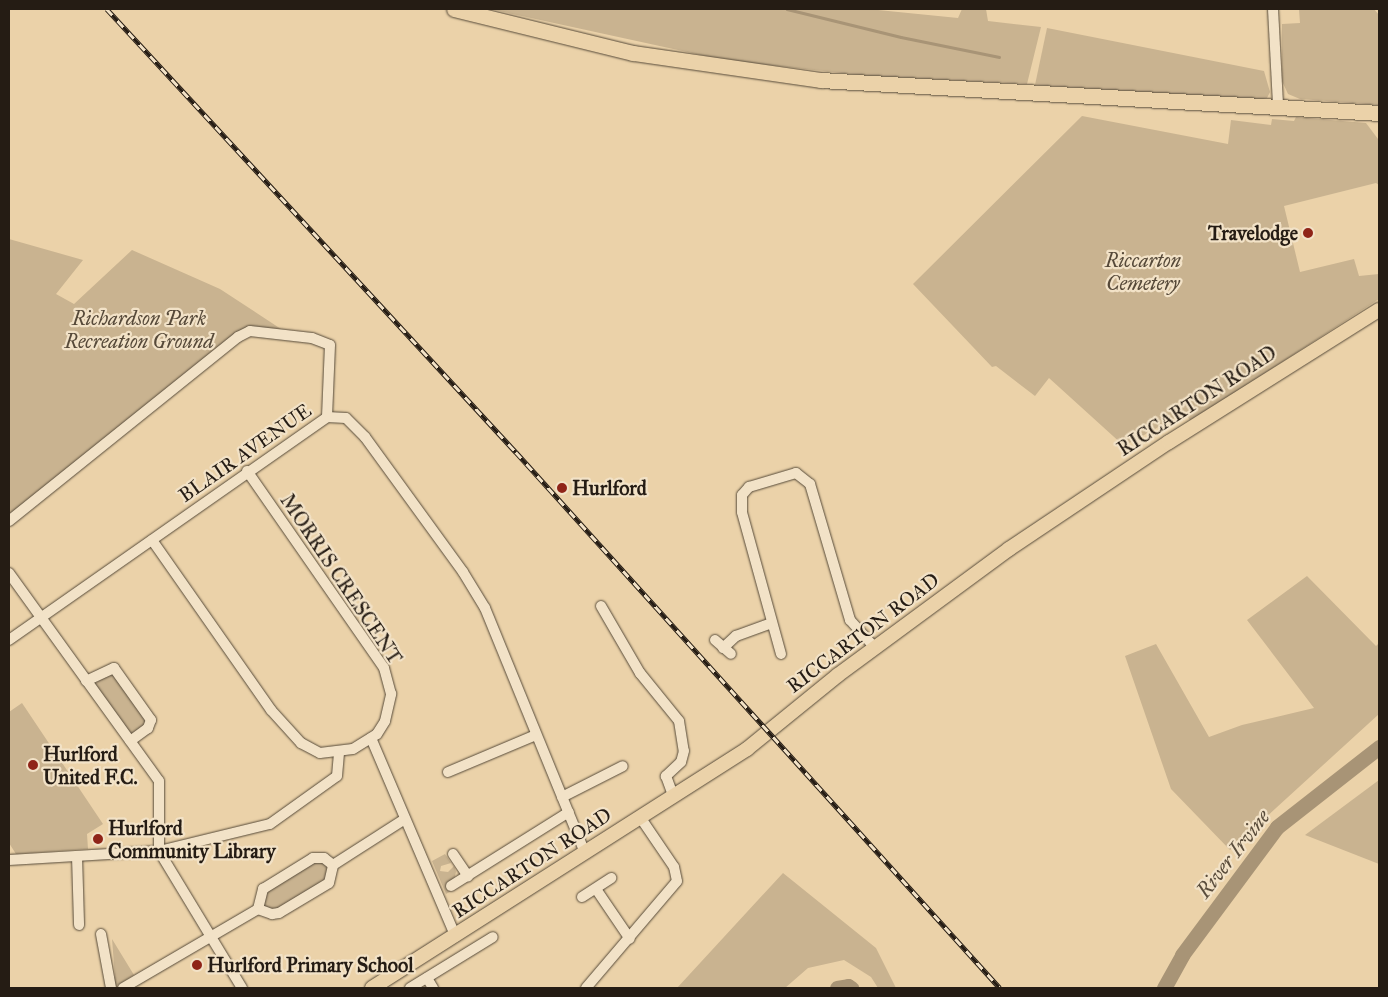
<!DOCTYPE html>
<html>
<head>
<meta charset="utf-8">
<style>
  body { margin:0 }
  #map { position:relative; width:1388px; height:997px; overflow:hidden; background:#ebd2a9; font-family:"IM FELL Great Primer",serif }
  div>[style] { position:absolute }
  [style*='--x'] { left:calc(var(--x)*1px); top:calc(var(--y)*1px); width:calc(var(--w)*1px); rotate:calc(var(--a)*1deg) }
  .green>* { inset:0; background:#c9b390 }
  .stream>* { height:2.5px; margin:-1.25px; padding:0 1.25px; transform-origin:1.25px; border-radius:1.25px; background:#a89476 }
  .river>* { height:15px; margin:-7.5px; padding:0 7.5px; transform-origin:7.5px; border-radius:7.5px; background:#a89476 }
  .roads { filter:drop-shadow(0 0 1px #564a39) drop-shadow(0 0 1px #564a39) }
  .minor>* { height:10px; margin:-5px; padding:0 5px; transform-origin:5px; border-radius:5px; background:#f2e2c7 }
  .major>* { height:14px; margin:-7px; padding:0 7px; transform-origin:7px; border-radius:7px; background:#ebd2a9 }
  .highway>* { height:15px; margin:-7.5px; padding:0 7.5px; transform-origin:7.5px; border-radius:7.5px; background:#ebd2a9 }
  .rail>* { height:4.5px; margin-top:-2.25px; transform-origin:0; background:repeating-linear-gradient(90deg,#f2e2c7 0 8px,#251c14 0 16px); box-sizing:border-box; border-block:1px solid #251c14 }
  .dots>* { width:14px; height:14px; translate:-50% -50%; box-sizing:border-box; border:2px solid #f2e2c7; border-radius:50% }
  span { translate:-50% -50%; white-space:nowrap; text-align:center; line-height:1.15; -webkit-text-stroke:4.5px #f2e2c7; paint-order:stroke }
  .poi-label { font-size:20px; color:#251c14; font-weight:700 }
  .right { translate:-100% -50%; text-align:right }
  .left { translate:0 -50%; text-align:left }
  .park-label { font-size:20px; color:#564939; font-style:italic }
  .street-label { font-size:20px; color:#251c14 }
  .water-label { font-size:21px; color:#594c3b; font-style:italic }
  .frame { position:absolute; inset:0; border:10px solid #251c14; pointer-events:none }
</style>
</head>
<body>
<div id="map">
  <div class="green">
    <div style="clip-path:polygon(490px 9px,868px 9px,958px 18px,962px 9px,986px 9px,988px 21px,1041px 27px,1027px 84px,869px 76px,724px 60px)"></div>
    <div style="clip-path:polygon(1299px 9px,1374px 9px,1379px 15px,1379px 105px,1300px 99px,1288px 94px,1282px 81px,1282px 24px,1300px 23px)"></div>
    <div style="clip-path:polygon(1047px 28px,1264px 71px,1270px 92px,1267px 98px,1259px 100px,1035px 85px)"></div>
    <div style="clip-path:polygon(1082px 116px,1228px 144px,1231px 120px,1271px 125px,1272px 119px,1294px 121px,1296px 117px,1366px 123px,1378px 139px,1379px 185px,1376px 183px,1284px 206px,1300px 272px,1354px 259px,1359px 276px,1379px 274px,1379px 299px,1191px 421px,1184px 413px,1124px 446px,1049px 378px,1035px 396px,996px 366px,992px 367px,913px 284px)"></div>
    <div style="clip-path:polygon(9px 239px,83px 260px,56px 294px,74px 304px,132px 250px,220px 289px,281px 329px,251px 327px,239px 331px,9px 517px)"></div>
    <div style="clip-path:polygon(1307px 576px,1376px 646px,1379px 643px,1379px 714px,1230px 850px,1171px 789px,1125px 656px,1156px 644px,1209px 737px,1242px 725px,1314px 708px,1247px 620px)"></div>
    <div style="clip-path:polygon(108px 673px,113px 674px,144px 715px,145px 722px,142px 728px,132px 734px,128px 733px,94px 685px)"></div>
    <div style="clip-path:polygon(22px 703px,103px 824px,87px 834px,88px 849px,16px 854px,9px 843px,9px 712px)"></div>
    <div style="clip-path:polygon(1379px 780px,1379px 864px,1305px 835px)"></div>
    <div style="clip-path:polygon(445px 854px,451px 863px,441px 866px,440px 871px,448px 872px,454px 866px,456px 872px,451px 891px,446px 894px,432px 861px)"></div>
    <div style="clip-path:polygon(312px 862px,325px 863px,329px 869px,326px 880px,274px 911px,267px 909px,262px 903px,265px 891px)"></div>
    <div style="clip-path:polygon(783px 873px,876px 948px,896px 988px,878px 988px,871px 977px,844px 960px,808px 968px,785px 988px,677px 988px)"></div>
    <div style="clip-path:polygon(112px 939px,134px 975px,116px 986px,111px 979px,115px 977px)"></div>
  </div>
  <div class="stream">
    <div style="--x:787;--y:9;--w:117;--a:13.8"></div>
    <div style="--x:901;--y:37;--w:100;--a:11.5"></div>
  </div>
  <div class="river">
    <div style="--x:837;--y:988;--w:11;--a:-10"></div>
    <div style="--x:848;--y:986;--w:4;--a:34"></div>
    <div style="--x:1164;--y:988;--w:38;--a:-61"></div>
    <div style="--x:1182;--y:955;--w:159;--a:-53.4"></div>
    <div style="--x:1277;--y:827;--w:130;--a:-38.1"></div>
  </div>
  <div class="roads">
    <div class="minor">
      <div style="--x:1273;--y:9;--w:97;--a:87"></div>
      <div style="--x:9;--y:521;--w:294;--a:-38.8"></div>
      <div style="--x:238;--y:337;--w:13;--a:-27"></div>
      <div style="--x:250;--y:331;--w:62;--a:6.4"></div>
      <div style="--x:312;--y:338;--w:19;--a:21"></div>
      <div style="--x:330;--y:345;--w:72;--a:92.4"></div>
      <div style="--x:152;--y:540;--w:208;--a:55"></div>
      <div style="--x:271;--y:710;--w:45;--a:47.7"></div>
      <div style="--x:301;--y:743;--w:21;--a:28"></div>
      <div style="--x:320;--y:753;--w:33;--a:-7"></div>
      <div style="--x:353;--y:749;--w:28;--a:-32"></div>
      <div style="--x:377;--y:734;--w:15;--a:-58"></div>
      <div style="--x:385;--y:721;--w:28;--a:-77"></div>
      <div style="--x:391;--y:694;--w:27;--a:-105"></div>
      <div style="--x:384;--y:668;--w:240;--a:-124.8"></div>
      <div style="--x:9;--y:573;--w:256;--a:54.2"></div>
      <div style="--x:159;--y:781;--w:70;--a:90"></div>
      <div style="--x:601;--y:606;--w:78;--a:59.8"></div>
      <div style="--x:640;--y:673;--w:62;--a:50.9"></div>
      <div style="--x:679;--y:721;--w:30;--a:81"></div>
      <div style="--x:684;--y:751;--w:11;--a:105"></div>
      <div style="--x:681;--y:762;--w:21;--a:137"></div>
      <div style="--x:666;--y:776;--w:20;--a:70"></div>
      <div style="--x:9;--y:640;--w:388;--a:-35"></div>
      <div style="--x:327;--y:417;--w:19;--a:3"></div>
      <div style="--x:346;--y:418;--w:27;--a:45"></div>
      <div style="--x:365;--y:437;--w:167;--a:54"></div>
      <div style="--x:463;--y:572;--w:42;--a:58.6"></div>
      <div style="--x:485;--y:608;--w:265;--a:67.8"></div>
      <div style="--x:715;--y:640;--w:21;--a:41"></div>
      <div style="--x:723;--y:648;--w:18;--a:-43"></div>
      <div style="--x:736;--y:636;--w:38;--a:-20"></div>
      <div style="--x:781;--y:654;--w:147;--a:-105.4"></div>
      <div style="--x:742;--y:512;--w:17;--a:-90"></div>
      <div style="--x:742;--y:495;--w:11;--a:-49"></div>
      <div style="--x:749;--y:487;--w:49;--a:-16.6"></div>
      <div style="--x:796;--y:473;--w:18;--a:38"></div>
      <div style="--x:810;--y:484;--w:142;--a:73.6"></div>
      <div style="--x:850;--y:620;--w:38;--a:48"></div>
      <div style="--x:86;--y:681;--w:31;--a:-25"></div>
      <div style="--x:114;--y:668;--w:64;--a:54.6"></div>
      <div style="--x:151;--y:720;--w:9;--a:111"></div>
      <div style="--x:148;--y:728;--w:22;--a:144"></div>
      <div style="--x:371;--y:738;--w:216;--a:66.9"></div>
      <div style="--x:448;--y:772;--w:95;--a:-22.8"></div>
      <div style="--x:562;--y:797;--w:68;--a:-26.9"></div>
      <div style="--x:159;--y:851;--w:160;--a:58.8"></div>
      <div style="--x:453;--y:854;--w:27;--a:56"></div>
      <div style="--x:77;--y:856;--w:69;--a:88.3"></div>
      <div style="--x:9;--y:860;--w:150;--a:-3.4"></div>
      <div style="--x:159;--y:851;--w:114;--a:-13.7"></div>
      <div style="--x:270;--y:824;--w:82;--a:-35.6"></div>
      <div style="--x:337;--y:776;--w:25;--a:-85"></div>
      <div style="--x:451;--y:886;--w:139;--a:-32.1"></div>
      <div style="--x:596;--y:889;--w:60;--a:55.8"></div>
      <div style="--x:582;--y:897;--w:35;--a:-33"></div>
      <div style="--x:258;--y:909;--w:21;--a:-76"></div>
      <div style="--x:263;--y:889;--w:59;--a:-31.8"></div>
      <div style="--x:313;--y:858;--w:11;--a:0"></div>
      <div style="--x:324;--y:858;--w:11;--a:38"></div>
      <div style="--x:101;--y:934;--w:55;--a:79.5"></div>
      <div style="--x:427;--y:978;--w:12;--a:59"></div>
      <div style="--x:123;--y:988;--w:156;--a:-30.3"></div>
      <div style="--x:258;--y:909;--w:15;--a:20"></div>
      <div style="--x:272;--y:914;--w:7;--a:-8"></div>
      <div style="--x:279;--y:913;--w:58;--a:-31"></div>
      <div style="--x:329;--y:883;--w:18;--a:-77"></div>
      <div style="--x:333;--y:865;--w:85;--a:-32.6"></div>
      <div style="--x:410;--y:988;--w:97;--a:-31.6"></div>
      <div style="--x:586;--y:988;--w:140;--a:-49.6"></div>
      <div style="--x:677;--y:881;--w:14;--a:-102"></div>
      <div style="--x:674;--y:867;--w:60;--a:-124.2"></div>
    </div>
    <div class="major">
      <div style="--x:372;--y:988;--w:445;--a:-32.5"></div>
      <div style="--x:747;--y:749;--w:117;--a:-39.1"></div>
      <div style="--x:838;--y:675;--w:212;--a:-36.4"></div>
      <div style="--x:1009;--y:549;--w:192;--a:-33.8"></div>
      <div style="--x:1169;--y:442;--w:248;--a:-32.2"></div>
    </div>
    <div class="highway">
      <div style="--x:454;--y:9;--w:184;--a:13.8"></div>
      <div style="--x:633;--y:53;--w:190;--a:8.2"></div>
      <div style="--x:821;--y:80;--w:559;--a:3.38"></div>
    </div>
  </div>
  <div class="rail">
    <div style="--x:107;--y:9;--w:603;--a:47.29"></div>
    <div style="--x:516;--y:452;--w:722;--a:47.92"></div>
  </div>
  <div class="dots">
    <div style="left:1308px;top:233px;background:#8f2418"></div>
    <div style="left:562px;top:488px;background:#8f2418"></div>
    <div style="left:33px;top:765px;background:#8f2418"></div>
    <div style="left:98px;top:839px;background:#8f2418"></div>
    <div style="left:197px;top:965px;background:#8f2418"></div>
  </div>
  <div class="poi-label">
    <span class="right" style="left:1298px;top:233px">Travelodge</span>
    <span class="left" style="left:572px;top:488px">Hurlford</span>
    <span class="left" style="left:43px;top:766px">Hurlford<br>United F.C.</span>
    <span class="left" style="left:108px;top:840px">Hurlford<br>Community Library</span>
    <span class="left" style="left:207px;top:965px">Hurlford Primary School</span>
  </div>
  <div class="park-label">
    <span style="left:1143px;top:272px">Riccarton<br>Cemetery</span>
    <span style="left:139px;top:330px">Richardson Park<br>Recreation Ground</span>
  </div>
  <div class="street-label">
    <span style="left:1197px;top:401px;rotate:-33deg">RICCARTON ROAD</span>
    <span style="left:245px;top:453px;rotate:-35deg">BLAIR AVENUE</span>
    <span style="left:341px;top:579px;rotate:56deg">MORRIS CRESCENT</span>
    <span style="left:863px;top:633px;rotate:-37deg">RICCARTON ROAD</span>
    <span style="left:532px;top:863px;rotate:-33deg">RICCARTON ROAD</span>
  </div>
  <div class="water-label">
    <span style="left:1233px;top:854px;rotate:-52deg">River Irvine</span>
  </div>
  <div class="frame"></div>
</div>
</body>
</html>
